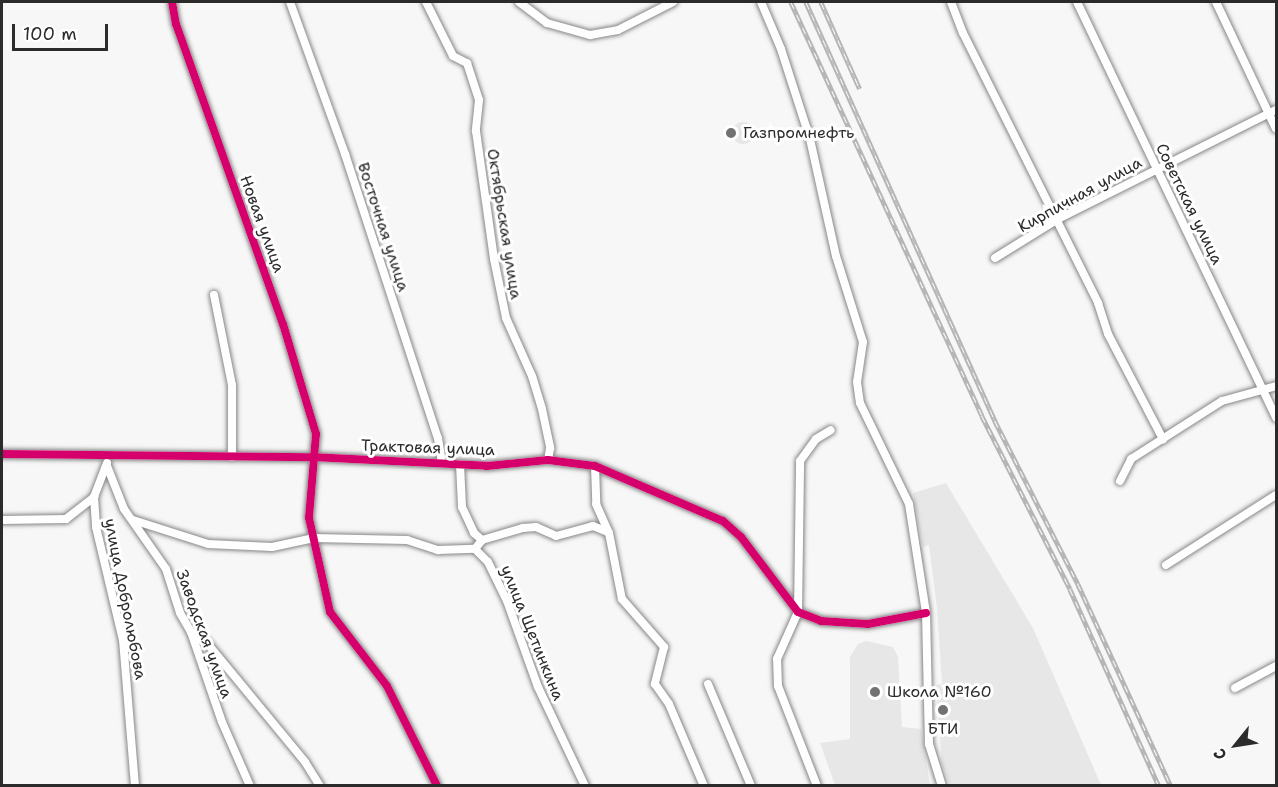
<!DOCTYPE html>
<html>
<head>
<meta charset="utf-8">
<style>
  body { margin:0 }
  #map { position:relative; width:1278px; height:787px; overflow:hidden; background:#f7f7f7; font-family:"Shantell Sans",sans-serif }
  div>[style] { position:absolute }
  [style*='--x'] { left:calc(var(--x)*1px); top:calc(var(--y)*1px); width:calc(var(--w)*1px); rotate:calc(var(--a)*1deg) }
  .built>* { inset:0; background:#e7e7e7 }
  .green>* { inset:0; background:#e6e6e6 }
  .round { border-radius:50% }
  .roads { filter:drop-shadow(0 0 2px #878787) drop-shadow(0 0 2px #878787) }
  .minor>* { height:8px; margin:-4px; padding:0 4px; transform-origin:4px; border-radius:4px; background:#fefefe }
  .rail>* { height:4.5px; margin-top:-2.25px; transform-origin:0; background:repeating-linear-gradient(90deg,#fff 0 7px,#b6b6b6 0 14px); box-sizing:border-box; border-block:2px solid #b6b6b6 }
  .cycleway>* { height:8px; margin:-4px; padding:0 4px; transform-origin:4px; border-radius:4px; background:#d6006c }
  .dots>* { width:16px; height:16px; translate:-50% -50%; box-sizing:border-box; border:3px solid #fff; border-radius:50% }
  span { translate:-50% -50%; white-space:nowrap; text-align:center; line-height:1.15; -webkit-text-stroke:6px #fff; paint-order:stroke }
  .poi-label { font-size:16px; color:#2b2b2b }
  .left { translate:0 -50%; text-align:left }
  .street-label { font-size:16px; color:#2b2b2b }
  .frame { position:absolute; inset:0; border:3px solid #2b2b2b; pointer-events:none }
  .north { position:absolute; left:1206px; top:715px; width:60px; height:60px; -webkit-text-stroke:4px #fff; paint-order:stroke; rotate:240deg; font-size:16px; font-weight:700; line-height:24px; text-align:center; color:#2b2b2b }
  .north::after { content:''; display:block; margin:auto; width:21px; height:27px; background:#2b2b2b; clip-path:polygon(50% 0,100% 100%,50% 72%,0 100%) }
  .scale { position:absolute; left:12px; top:24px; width:96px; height:27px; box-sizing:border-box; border:3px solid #2b2b2b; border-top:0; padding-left:8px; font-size:18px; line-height:21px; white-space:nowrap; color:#2b2b2b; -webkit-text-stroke:4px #fff; paint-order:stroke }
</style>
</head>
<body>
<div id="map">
  <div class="built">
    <div style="clip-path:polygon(946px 483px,1033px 628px,1101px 785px,950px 785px,942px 764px,936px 685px,942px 684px,937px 609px,929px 545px,923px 547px,913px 493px)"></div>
    <div style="clip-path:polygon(866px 641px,893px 647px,898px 657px,902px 727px,921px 729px,930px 785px,835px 785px,820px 743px,850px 739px,850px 657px,858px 644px)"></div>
  </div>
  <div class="green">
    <div class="round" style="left:732px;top:122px;width:22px;height:22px"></div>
  </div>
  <div class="roads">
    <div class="minor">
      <div style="--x:172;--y:2;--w:22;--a:80"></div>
      <div style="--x:176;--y:24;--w:319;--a:70.4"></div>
      <div style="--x:283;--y:324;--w:115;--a:73.3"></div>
      <div style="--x:316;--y:434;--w:84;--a:94.8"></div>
      <div style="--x:309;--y:518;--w:96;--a:77.4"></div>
      <div style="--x:330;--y:612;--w:93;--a:52.4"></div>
      <div style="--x:387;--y:686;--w:112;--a:63.4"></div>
      <div style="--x:290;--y:2;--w:162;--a:70.1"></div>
      <div style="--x:345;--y:154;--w:299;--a:71.9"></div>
      <div style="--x:438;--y:438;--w:25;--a:81"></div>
      <div style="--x:426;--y:2;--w:60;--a:63.4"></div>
      <div style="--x:453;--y:56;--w:16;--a:27"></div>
      <div style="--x:467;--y:63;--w:39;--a:72"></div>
      <div style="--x:479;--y:100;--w:31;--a:96"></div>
      <div style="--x:476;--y:131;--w:129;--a:82"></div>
      <div style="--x:494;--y:259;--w:60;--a:78.5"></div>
      <div style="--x:506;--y:318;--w:64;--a:65.9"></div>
      <div style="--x:532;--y:376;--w:34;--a:73"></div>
      <div style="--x:542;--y:409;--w:40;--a:78"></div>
      <div style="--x:550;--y:448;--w:12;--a:99"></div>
      <div style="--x:519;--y:2;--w:35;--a:37"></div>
      <div style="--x:547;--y:23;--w:45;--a:15.6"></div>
      <div style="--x:590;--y:35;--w:28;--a:-10"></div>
      <div style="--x:618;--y:30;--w:62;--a:-27"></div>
      <div style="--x:761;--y:2;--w:51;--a:66.9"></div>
      <div style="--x:781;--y:49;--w:95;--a:72.1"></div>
      <div style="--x:810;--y:139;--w:120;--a:77.5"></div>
      <div style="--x:836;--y:256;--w:90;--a:72.6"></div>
      <div style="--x:863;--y:342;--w:40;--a:98.5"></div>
      <div style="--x:857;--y:382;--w:21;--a:82"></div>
      <div style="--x:860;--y:403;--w:112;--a:64.1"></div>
      <div style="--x:909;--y:504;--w:110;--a:81.1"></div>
      <div style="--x:926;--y:613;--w:131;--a:88.7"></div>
      <div style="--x:929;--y:744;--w:44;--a:72.8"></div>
      <div style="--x:951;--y:2;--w:33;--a:69"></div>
      <div style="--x:963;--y:33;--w:302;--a:63.4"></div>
      <div style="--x:1098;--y:303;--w:33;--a:72"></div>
      <div style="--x:1108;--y:334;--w:119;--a:62.4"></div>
      <div style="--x:1077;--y:2;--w:461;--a:64.4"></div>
      <div style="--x:1216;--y:2;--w:140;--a:64.7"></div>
      <div style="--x:995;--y:258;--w:74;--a:-31.8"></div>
      <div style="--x:1058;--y:219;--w:244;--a:-26.6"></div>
      <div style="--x:214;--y:295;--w:92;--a:78.7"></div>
      <div style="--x:232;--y:385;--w:72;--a:90"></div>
      <div style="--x:2;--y:454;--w:310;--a:0.6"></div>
      <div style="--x:312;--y:457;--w:175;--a:2.9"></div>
      <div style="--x:487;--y:466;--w:61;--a:-5.6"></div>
      <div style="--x:548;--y:460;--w:47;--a:7.3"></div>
      <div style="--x:595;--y:466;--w:139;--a:23.3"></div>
      <div style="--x:723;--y:521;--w:24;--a:42"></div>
      <div style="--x:741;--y:537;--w:94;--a:52.8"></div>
      <div style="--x:798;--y:612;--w:25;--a:21"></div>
      <div style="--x:821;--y:621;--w:47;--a:3.7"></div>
      <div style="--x:868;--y:624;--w:59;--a:-10.7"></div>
      <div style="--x:107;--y:463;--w:36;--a:111"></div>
      <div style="--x:94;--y:497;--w:30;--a:86"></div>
      <div style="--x:96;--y:527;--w:116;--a:76.6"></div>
      <div style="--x:123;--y:640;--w:146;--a:85.3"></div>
      <div style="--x:460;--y:464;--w:43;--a:87.3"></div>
      <div style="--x:462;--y:507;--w:29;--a:65"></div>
      <div style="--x:474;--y:533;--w:11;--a:41"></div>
      <div style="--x:107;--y:466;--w:46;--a:68.4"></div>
      <div style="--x:124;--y:509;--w:73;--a:55"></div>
      <div style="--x:166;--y:569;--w:46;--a:72.3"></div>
      <div style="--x:180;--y:613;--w:22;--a:60"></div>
      <div style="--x:191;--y:632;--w:95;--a:71"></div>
      <div style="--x:222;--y:722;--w:70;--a:66.4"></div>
      <div style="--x:595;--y:466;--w:38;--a:88"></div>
      <div style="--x:596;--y:504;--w:32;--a:66"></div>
      <div style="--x:609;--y:533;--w:67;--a:78.9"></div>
      <div style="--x:622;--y:599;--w:64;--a:48.8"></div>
      <div style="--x:664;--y:647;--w:38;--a:104"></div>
      <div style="--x:655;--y:684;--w:24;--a:55"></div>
      <div style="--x:669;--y:704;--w:89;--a:66.9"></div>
      <div style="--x:1120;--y:481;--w:25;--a:-63"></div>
      <div style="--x:1131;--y:459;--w:108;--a:-32.5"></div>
      <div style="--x:1222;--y:401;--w:56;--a:-15.5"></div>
      <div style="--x:2;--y:520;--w:64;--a:-0.9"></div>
      <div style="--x:66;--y:519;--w:36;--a:-38"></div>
      <div style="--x:133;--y:520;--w:79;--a:17.7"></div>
      <div style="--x:208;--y:544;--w:64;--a:2.7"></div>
      <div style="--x:272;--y:547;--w:43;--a:-12.1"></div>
      <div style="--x:314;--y:538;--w:93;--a:1.2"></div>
      <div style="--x:407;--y:540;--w:33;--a:18"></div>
      <div style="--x:438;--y:550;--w:37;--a:-2"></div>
      <div style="--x:475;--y:549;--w:18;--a:45"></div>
      <div style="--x:488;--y:562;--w:43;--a:64"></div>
      <div style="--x:507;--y:601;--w:91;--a:70.2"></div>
      <div style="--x:538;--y:687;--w:110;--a:64.6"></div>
      <div style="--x:475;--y:549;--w:11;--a:-52"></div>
      <div style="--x:482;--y:540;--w:43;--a:-16.3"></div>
      <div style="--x:523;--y:528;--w:13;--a:-4"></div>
      <div style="--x:536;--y:527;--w:22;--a:24"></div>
      <div style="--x:556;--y:536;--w:38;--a:-15"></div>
      <div style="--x:593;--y:526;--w:16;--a:22"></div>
      <div style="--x:1166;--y:565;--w:130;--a:-32.5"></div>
      <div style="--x:191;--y:632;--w:19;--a:35"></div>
      <div style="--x:207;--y:643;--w:154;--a:50.5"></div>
      <div style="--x:305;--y:762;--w:28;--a:58"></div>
      <div style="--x:708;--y:684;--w:111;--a:67.1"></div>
      <div style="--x:1235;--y:688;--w:47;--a:-28.2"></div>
      <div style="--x:817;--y:786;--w:107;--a:-111.3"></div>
      <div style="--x:778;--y:686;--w:27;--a:-92"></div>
      <div style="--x:777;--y:659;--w:51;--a:-65.9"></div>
      <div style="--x:798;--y:612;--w:151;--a:-89.2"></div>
      <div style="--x:800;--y:461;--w:27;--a:-54"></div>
      <div style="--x:816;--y:439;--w:17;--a:-31"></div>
    </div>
  </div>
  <div class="rail">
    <div style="--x:791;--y:2;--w:456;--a:65.2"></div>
    <div style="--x:982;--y:416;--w:194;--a:63"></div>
    <div style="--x:1070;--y:589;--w:216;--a:65.7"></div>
    <div style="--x:806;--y:2;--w:460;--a:65.7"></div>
    <div style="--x:995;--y:421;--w:183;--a:63"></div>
    <div style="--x:1078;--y:584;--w:222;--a:65.3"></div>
    <div style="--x:821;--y:2;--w:95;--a:65.9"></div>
  </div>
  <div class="cycleway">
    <div style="--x:172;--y:2;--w:22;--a:80"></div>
    <div style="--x:176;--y:24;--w:319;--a:70.4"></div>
    <div style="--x:283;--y:324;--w:115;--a:73.3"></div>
    <div style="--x:316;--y:434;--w:84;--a:94.8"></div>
    <div style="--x:309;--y:518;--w:96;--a:77.4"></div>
    <div style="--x:330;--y:612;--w:93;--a:52.4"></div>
    <div style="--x:387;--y:686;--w:112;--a:63.4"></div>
    <div style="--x:2;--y:454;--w:310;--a:0.6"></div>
    <div style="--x:312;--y:457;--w:175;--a:2.9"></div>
    <div style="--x:487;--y:466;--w:61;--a:-5.6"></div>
    <div style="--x:548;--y:460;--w:47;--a:7.3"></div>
    <div style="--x:595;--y:466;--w:139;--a:23.3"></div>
    <div style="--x:723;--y:521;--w:24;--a:42"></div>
    <div style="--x:741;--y:537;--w:94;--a:52.8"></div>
    <div style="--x:798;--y:612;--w:25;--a:21"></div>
    <div style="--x:821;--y:621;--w:47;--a:3.7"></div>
    <div style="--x:868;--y:624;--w:59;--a:-10.7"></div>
  </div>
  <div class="dots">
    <div style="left:731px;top:133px;background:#727272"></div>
    <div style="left:875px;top:692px;background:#727272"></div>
    <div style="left:943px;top:710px;background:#727272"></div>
  </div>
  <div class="poi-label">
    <span class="left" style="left:743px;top:133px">Газпромнефть</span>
    <span class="left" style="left:887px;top:692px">Школа №160</span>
    <span style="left:943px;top:729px">БТИ</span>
  </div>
  <div class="street-label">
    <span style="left:1080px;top:195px;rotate:-29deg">Кирпичная улица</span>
    <span style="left:1189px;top:204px;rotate:64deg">Советская улица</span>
    <span style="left:262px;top:224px;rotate:70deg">Новая улица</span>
    <span style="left:504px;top:224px;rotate:81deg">Октябрьская улица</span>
    <span style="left:383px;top:227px;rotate:72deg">Восточная улица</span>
    <span style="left:428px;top:448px;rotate:2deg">Трактовая улица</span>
    <span style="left:125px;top:599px;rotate:79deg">улица Добролюбова</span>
    <span style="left:532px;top:633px;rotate:68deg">улица Щетинкина</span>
    <span style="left:204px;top:634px;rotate:70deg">Заводская улица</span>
  </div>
  <div class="frame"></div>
  <div class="north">С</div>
  <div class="scale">100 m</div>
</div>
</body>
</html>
